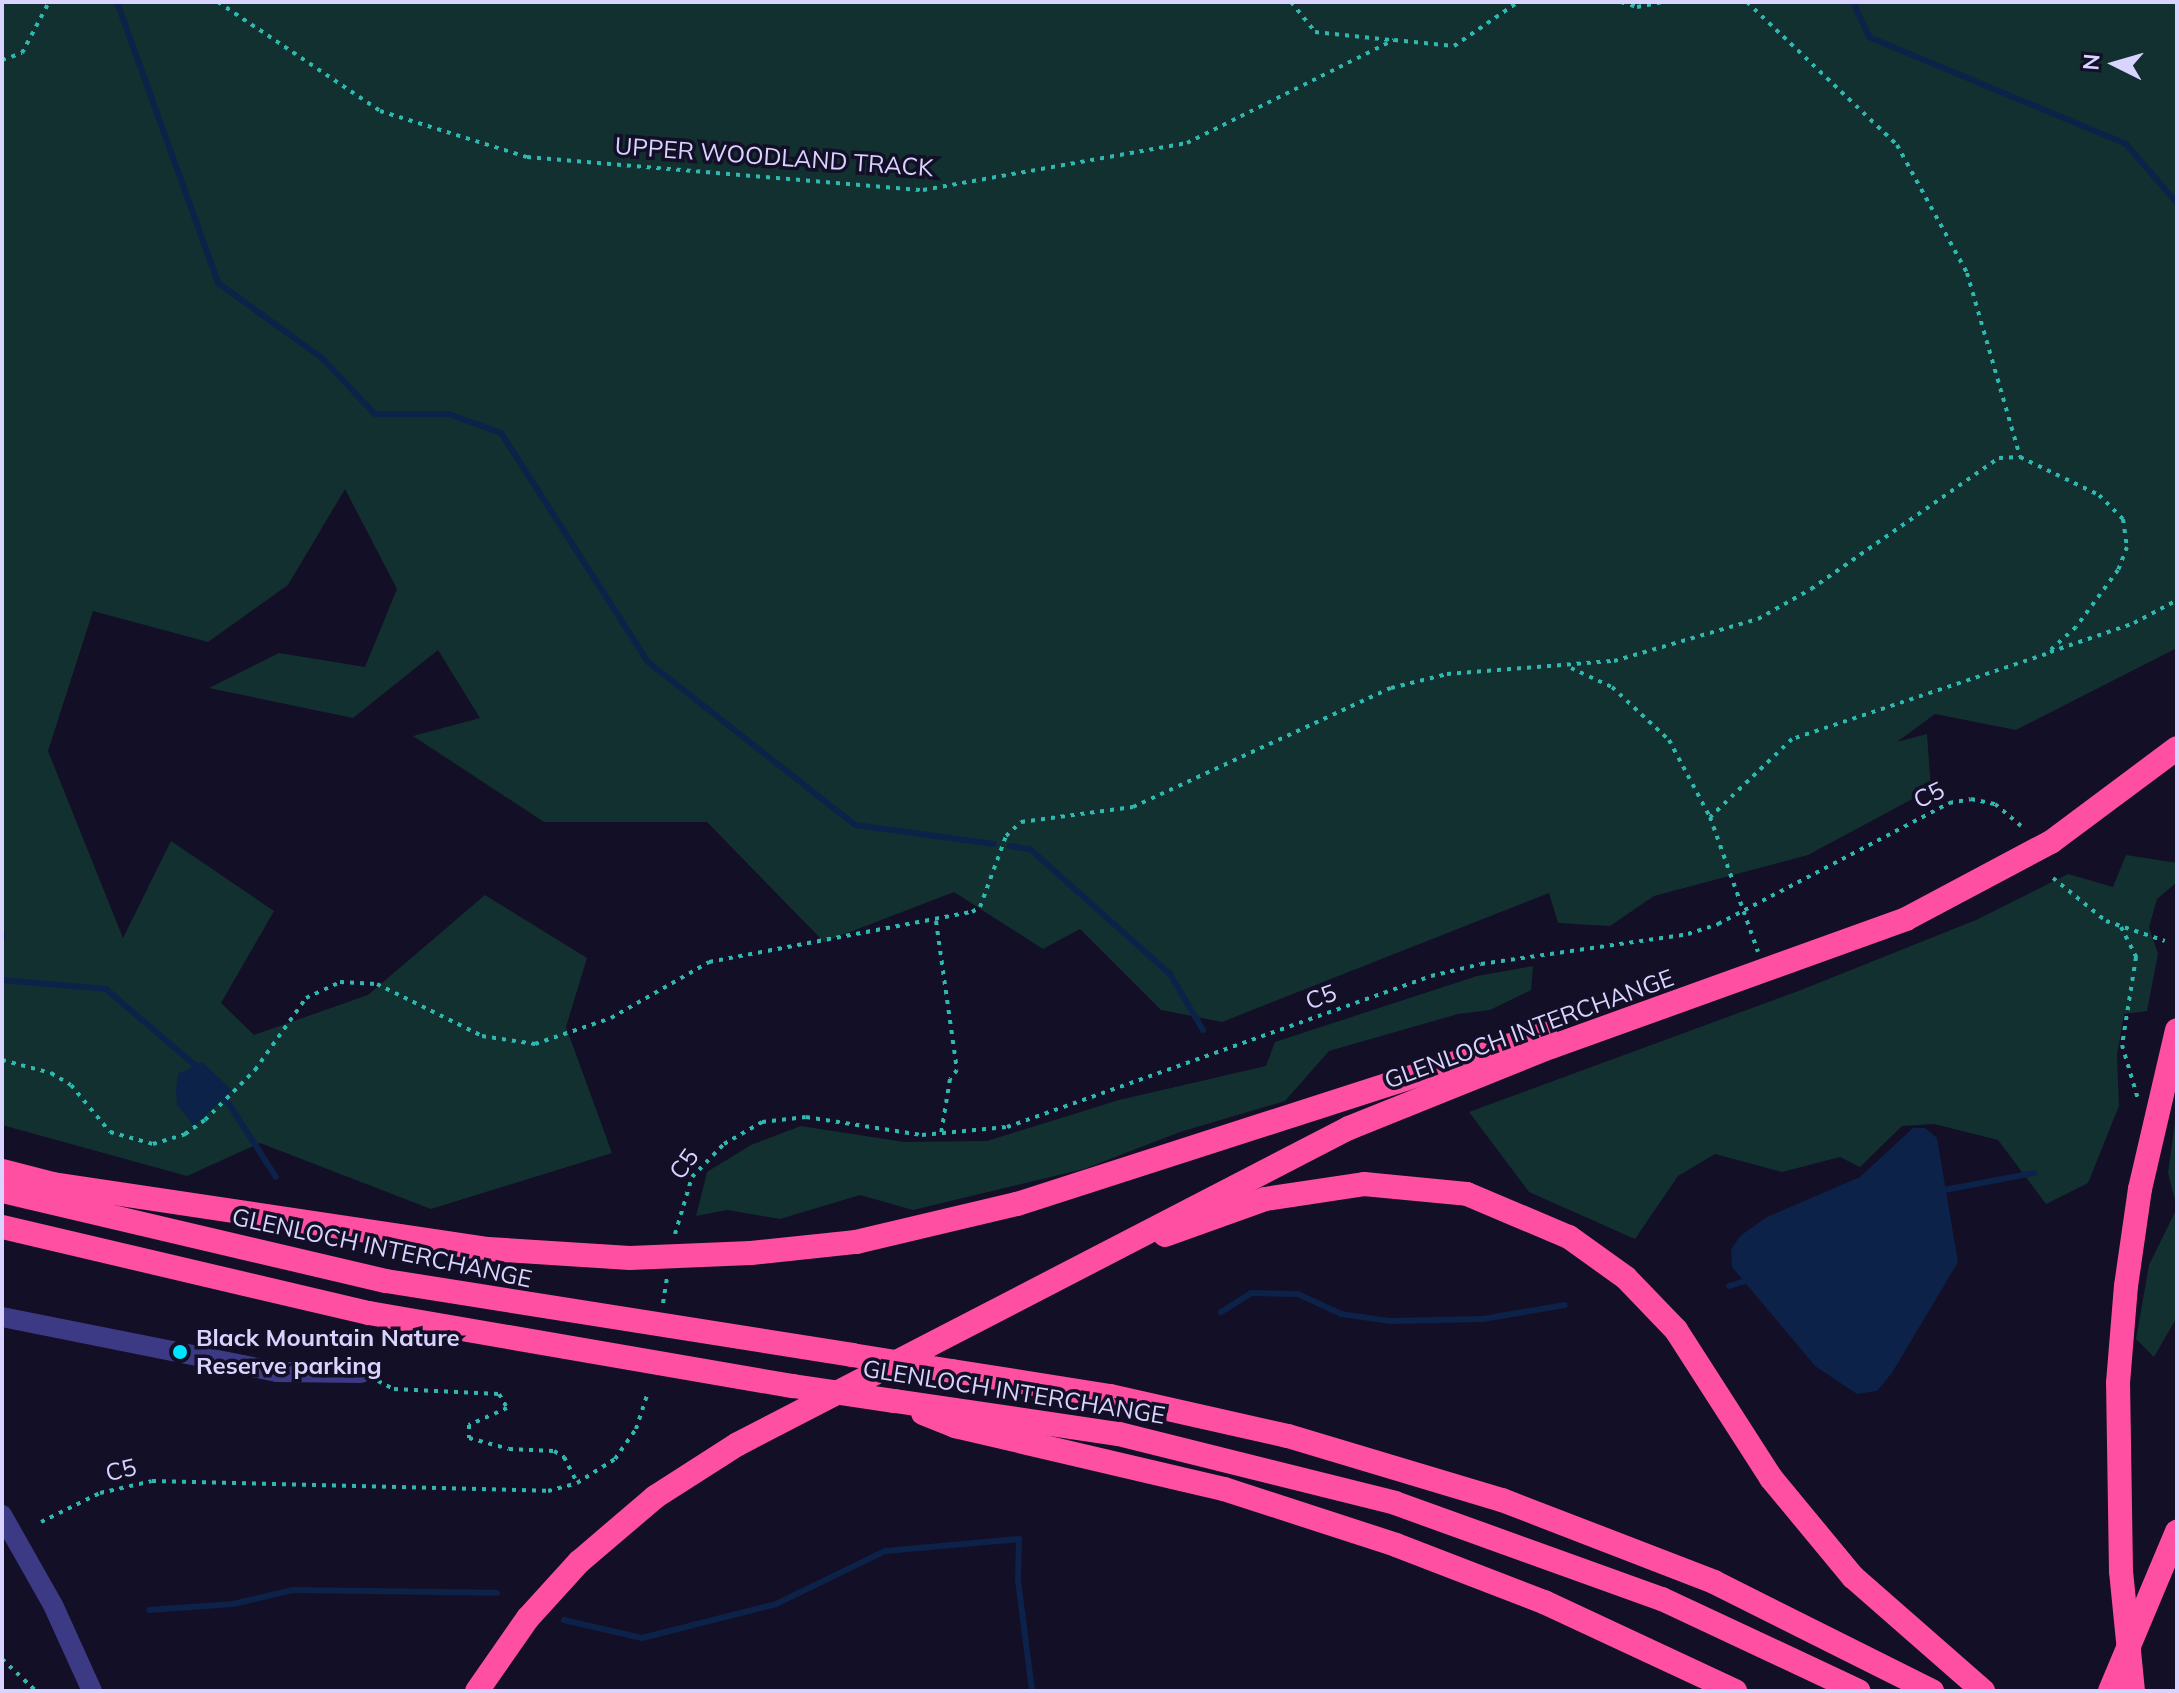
<!DOCTYPE html>
<html>
<head>
<meta charset="utf-8">
<style>
  body { margin:0 }
  #map { position:relative; width:2179px; height:1693px; overflow:hidden; background:#130f26; font-family:Mulish,sans-serif }
  div>[style] { position:absolute }
  [style*='--x'] { left:calc(var(--x)*1px); top:calc(var(--y)*1px); width:calc(var(--w)*1px); rotate:calc(var(--a)*1deg) }
  .green>* { inset:0; background:#12302f }
  .water>* { inset:0; background:#0c2248 }
  .stream>* { height:6px; margin:-3px; padding:0 3px; transform-origin:3px; border-radius:3px; background:#0c2248 }
  .path>* { height:4px; margin-top:-2px; transform-origin:0; background:repeating-linear-gradient(90deg,#2fb8b0 0 4px,transparent 0 10px) }
  .minor>* { height:20px; margin:-10px; padding:0 10px; transform-origin:10px; border-radius:10px; background:#3d3a85 }
  .highway>* { height:24px; margin:-12px; padding:0 12px; transform-origin:12px; border-radius:12px; background:#ff4fa3 }
  .highway-bridge>* { height:24px; margin:-12px; padding:0 12px; transform-origin:12px; border-radius:12px; background:#ff4fa3 }
  .dots>* { width:22px; height:22px; translate:-50% -50%; box-sizing:border-box; border:4px solid #130f26; border-radius:50% }
  span { translate:-50% -50%; white-space:nowrap; text-align:center; line-height:1.15; -webkit-text-stroke:7px #130f26; paint-order:stroke }
  .street-label { font-size:24px; color:#d9d4ff }
  .poi-label { font-size:24px; color:#d9d4ff; font-weight:700 }
  .left { translate:0 -50%; text-align:left }
  .frame { position:absolute; inset:0; border:4px solid #d9d4ff; pointer-events:none }
  .north { position:absolute; left:2075px; top:24px; width:80px; height:80px; -webkit-text-stroke:6px #130f26; paint-order:stroke; rotate:275deg; font-size:22px; font-weight:700; line-height:32px; text-align:center; color:#d9d4ff }
  .north::after { content:''; display:block; margin:auto; width:28px; height:36px; background:#d9d4ff; clip-path:polygon(50% 0,100% 100%,50% 72%,0 100%) }
</style>
</head>
<body>
<div id="map">
  <div class="green">
    <div style="clip-path:polygon(2px 2px,2177px 2px,2177px 648px,2016px 730px,1935px 714px,1897px 742px,1927px 734px,1931px 789px,1808px 855px,1654px 896px,1610px 926px,1558px 923px,1549px 893px,1222px 1022px,1161px 1010px,1080px 929px,1043px 949px,954px 892px,824px 942px,707px 822px,544px 822px,413px 736px,480px 718px,438px 650px,353px 718px,209px 688px,279px 653px,365px 667px,397px 589px,345px 489px,288px 585px,208px 642px,93px 611px,48px 751px,123px 938px,171px 841px,274px 911px,221px 1003px,254px 1035px,368px 995px,485px 895px,587px 958px,566px 1027px,612px 1153px,431px 1209px,260px 1143px,187px 1176px,2px 1125px)"></div>
    <div style="clip-path:polygon(2126px 855px,2177px 863px,2177px 882px,2157px 899px,2149px 927px,2158px 954px,2147px 1011px,2124px 1014px,2117px 1055px,2119px 1106px,2088px 1183px,2046px 1204px,1998px 1140px,1934px 1124px,1902px 1126px,1860px 1167px,1840px 1157px,1782px 1172px,1715px 1154px,1678px 1176px,1635px 1239px,1529px 1192px,1469px 1112px,1801px 990px,1976px 920px,2068px 874px,2113px 887px)"></div>
    <div style="clip-path:polygon(1533px 966px,1531px 990px,1490px 1010px,1458px 1014px,1329px 1051px,1285px 1101px,1180px 1132px,1084px 1169px,913px 1210px,860px 1195px,780px 1219px,727px 1210px,696px 1216px,707px 1172px,751px 1145px,801px 1126px,904px 1142px,987px 1141px,1119px 1100px,1266px 1066px,1275px 1042px,1477px 976px)"></div>
    <div style="clip-path:polygon(2177px 1107px,2177px 1317px,2154px 1357px,2136px 1339px,2149px 1265px,2177px 1208px,2168px 1173px)"></div>
  </div>
  <div class="water">
    <div style="clip-path:polygon(202px 1062px,232px 1090px,194px 1126px,177px 1105px,176px 1088px,178px 1074px)"></div>
    <div style="clip-path:polygon(1913px 1128px,1925px 1128px,1937px 1138px,1958px 1262px,1892px 1373px,1877px 1391px,1857px 1394px,1815px 1366px,1732px 1267px,1731px 1250px,1740px 1236px,1767px 1217px,1860px 1177px)"></div>
  </div>
  <div class="stream">
    <div style="--x:117;--y:2;--w:299;--a:70.2"></div>
    <div style="--x:218;--y:283;--w:128;--a:35.8"></div>
    <div style="--x:322;--y:358;--w:77;--a:46.6"></div>
    <div style="--x:375;--y:414;--w:74;--a:0"></div>
    <div style="--x:449;--y:414;--w:55;--a:20.1"></div>
    <div style="--x:501;--y:433;--w:272;--a:57.3"></div>
    <div style="--x:648;--y:662;--w:263;--a:38.2"></div>
    <div style="--x:855;--y:825;--w:140;--a:7.8"></div>
    <div style="--x:1853;--y:2;--w:38;--a:65"></div>
    <div style="--x:1869;--y:37;--w:278;--a:22.6"></div>
    <div style="--x:2126;--y:144;--w:78;--a:49.2"></div>
    <div style="--x:1010;--y:846;--w:20;--a:9"></div>
    <div style="--x:1030;--y:849;--w:188;--a:41.8"></div>
    <div style="--x:1170;--y:974;--w:65;--a:59.5"></div>
    <div style="--x:2;--y:934;--w:4;--a:90"></div>
    <div style="--x:2;--y:980;--w:104;--a:4.9"></div>
    <div style="--x:106;--y:989;--w:120;--a:40.6"></div>
    <div style="--x:221;--y:1092;--w:101;--a:57.1"></div>
    <div style="--x:1944;--y:1190;--w:92;--a:-10.7"></div>
    <div style="--x:1729;--y:1286;--w:21;--a:-17"></div>
    <div style="--x:1221;--y:1312;--w:36;--a:-32"></div>
    <div style="--x:1251;--y:1293;--w:47;--a:1.2"></div>
    <div style="--x:1298;--y:1294;--w:47;--a:24.9"></div>
    <div style="--x:1341;--y:1314;--w:49;--a:8.1"></div>
    <div style="--x:1390;--y:1321;--w:93;--a:-1.2"></div>
    <div style="--x:1483;--y:1319;--w:83;--a:-9.7"></div>
    <div style="--x:149;--y:1610;--w:84;--a:-4.1"></div>
    <div style="--x:233;--y:1604;--w:62;--a:-13.1"></div>
    <div style="--x:293;--y:1590;--w:204;--a:0.8"></div>
    <div style="--x:564;--y:1620;--w:80;--a:13"></div>
    <div style="--x:642;--y:1638;--w:138;--a:-14.2"></div>
    <div style="--x:776;--y:1604;--w:121;--a:-25.9"></div>
    <div style="--x:885;--y:1551;--w:135;--a:-5.1"></div>
    <div style="--x:1019;--y:1539;--w:41;--a:91.4"></div>
    <div style="--x:1018;--y:1580;--w:112;--a:82.8"></div>
  </div>
  <div class="path">
    <div style="--x:218;--y:2;--w:195;--a:33.9"></div>
    <div style="--x:380;--y:111;--w:154;--a:17.4"></div>
    <div style="--x:527;--y:157;--w:397;--a:4.8"></div>
    <div style="--x:923;--y:190;--w:268;--a:-10.1"></div>
    <div style="--x:1187;--y:143;--w:231;--a:-26.5"></div>
    <div style="--x:1394;--y:40;--w:60;--a:5.7"></div>
    <div style="--x:1454;--y:46;--w:78;--a:-34.5"></div>
    <div style="--x:1291;--y:2;--w:38;--a:51"></div>
    <div style="--x:1315;--y:32;--w:76;--a:6"></div>
    <div style="--x:1621;--y:2;--w:17;--a:17"></div>
    <div style="--x:1637;--y:7;--w:25;--a:-11"></div>
    <div style="--x:1747;--y:2;--w:207;--a:43.6"></div>
    <div style="--x:1897;--y:145;--w:146;--a:61.3"></div>
    <div style="--x:1967;--y:273;--w:191;--a:73.9"></div>
    <div style="--x:2;--y:60;--w:21;--a:-19"></div>
    <div style="--x:22;--y:53;--w:58;--a:-62.1"></div>
    <div style="--x:2050;--y:652;--w:89;--a:-19"></div>
    <div style="--x:2134;--y:623;--w:49;--a:-28.1"></div>
    <div style="--x:1571;--y:668;--w:45;--a:24.9"></div>
    <div style="--x:1612;--y:687;--w:78;--a:42.9"></div>
    <div style="--x:1669;--y:740;--w:87;--a:62"></div>
    <div style="--x:2053;--y:878;--w:68;--a:39.1"></div>
    <div style="--x:2106;--y:921;--w:62;--a:18.7"></div>
    <div style="--x:936;--y:921;--w:150;--a:82"></div>
    <div style="--x:957;--y:1070;--w:11;--a:128"></div>
    <div style="--x:950;--y:1079;--w:56;--a:99.3"></div>
    <div style="--x:2121;--y:927;--w:34;--a:63"></div>
    <div style="--x:2136;--y:957;--w:89;--a:99"></div>
    <div style="--x:2122;--y:1045;--w:56;--a:73.5"></div>
    <div style="--x:2;--y:1060;--w:51;--a:14.9"></div>
    <div style="--x:51;--y:1073;--w:23;--a:31"></div>
    <div style="--x:71;--y:1085;--w:61;--a:50.3"></div>
    <div style="--x:110;--y:1132;--w:45;--a:15.6"></div>
    <div style="--x:153;--y:1144;--w:34;--a:-17"></div>
    <div style="--x:185;--y:1134;--w:24;--a:-35"></div>
    <div style="--x:205;--y:1120;--w:71;--a:-45"></div>
    <div style="--x:255;--y:1070;--w:88;--a:-54.7"></div>
    <div style="--x:306;--y:998;--w:38;--a:-25"></div>
    <div style="--x:340;--y:982;--w:37;--a:3"></div>
    <div style="--x:377;--y:984;--w:117;--a:26.3"></div>
    <div style="--x:482;--y:1036;--w:54;--a:8.6"></div>
    <div style="--x:535;--y:1044;--w:80;--a:-18.9"></div>
    <div style="--x:611;--y:1018;--w:113;--a:-29.7"></div>
    <div style="--x:709;--y:962;--w:268;--a:-10.8"></div>
    <div style="--x:972;--y:912;--w:9;--a:-32"></div>
    <div style="--x:980;--y:907;--w:76;--a:-69.9"></div>
    <div style="--x:1006;--y:836;--w:21;--a:-43"></div>
    <div style="--x:1021;--y:822;--w:113;--a:-7.6"></div>
    <div style="--x:1133;--y:807;--w:284;--a:-24.8"></div>
    <div style="--x:1391;--y:688;--w:58;--a:-14"></div>
    <div style="--x:1447;--y:674;--w:168;--a:-4.5"></div>
    <div style="--x:1614;--y:661;--w:150;--a:-16.3"></div>
    <div style="--x:1758;--y:619;--w:61;--a:-29.5"></div>
    <div style="--x:1811;--y:589;--w:229;--a:-34.9"></div>
    <div style="--x:1999;--y:458;--w:21;--a:-3"></div>
    <div style="--x:2020;--y:457;--w:88;--a:25.7"></div>
    <div style="--x:2099;--y:495;--w:34;--a:45"></div>
    <div style="--x:2123;--y:519;--w:28;--a:82"></div>
    <div style="--x:2127;--y:547;--w:25;--a:111"></div>
    <div style="--x:2118;--y:570;--w:71;--a:126.4"></div>
    <div style="--x:2076;--y:627;--w:40;--a:138"></div>
    <div style="--x:2046;--y:654;--w:268;--a:161.5"></div>
    <div style="--x:1792;--y:739;--w:113;--a:136.4"></div>
    <div style="--x:1710;--y:817;--w:143;--a:70.4"></div>
    <div style="--x:675;--y:1234;--w:59;--a:-73.4"></div>
    <div style="--x:692;--y:1177;--w:46;--a:-45.9"></div>
    <div style="--x:724;--y:1144;--w:44;--a:-30.1"></div>
    <div style="--x:762;--y:1122;--w:44;--a:-6.5"></div>
    <div style="--x:806;--y:1117;--w:117;--a:8.8"></div>
    <div style="--x:922;--y:1135;--w:85;--a:-5.4"></div>
    <div style="--x:1007;--y:1127;--w:450;--a:-19.6"></div>
    <div style="--x:1431;--y:976;--w:51;--a:-13.5"></div>
    <div style="--x:1481;--y:964;--w:209;--a:-8.2"></div>
    <div style="--x:1688;--y:934;--w:32;--a:-18"></div>
    <div style="--x:1718;--y:924;--w:261;--a:-27.6"></div>
    <div style="--x:1949;--y:803;--w:22;--a:-10"></div>
    <div style="--x:1971;--y:799;--w:25;--a:12"></div>
    <div style="--x:1995;--y:804;--w:34;--a:40"></div>
    <div style="--x:663;--y:1303;--w:25;--a:-81"></div>
    <div style="--x:378;--y:1381;--w:18;--a:27"></div>
    <div style="--x:394;--y:1389;--w:105;--a:2.7"></div>
    <div style="--x:499;--y:1394;--w:16;--a:60"></div>
    <div style="--x:507;--y:1408;--w:42;--a:155.9"></div>
    <div style="--x:469;--y:1425;--w:13;--a:90"></div>
    <div style="--x:469;--y:1438;--w:41;--a:15.4"></div>
    <div style="--x:509;--y:1449;--w:45;--a:2.5"></div>
    <div style="--x:554;--y:1451;--w:12;--a:31"></div>
    <div style="--x:564;--y:1457;--w:29;--a:63"></div>
    <div style="--x:41;--y:1522;--w:66;--a:-26.2"></div>
    <div style="--x:100;--y:1493;--w:53;--a:-13"></div>
    <div style="--x:152;--y:1481;--w:396;--a:1.4"></div>
    <div style="--x:548;--y:1491;--w:30;--a:-15"></div>
    <div style="--x:577;--y:1483;--w:45;--a:-32.3"></div>
    <div style="--x:615;--y:1459;--w:37;--a:-55"></div>
    <div style="--x:636;--y:1429;--w:36;--a:-72"></div>
    <div style="--x:2;--y:1659;--w:47;--a:43.3"></div>
  </div>
  <div class="minor">
    <div style="--x:2;--y:1317;--w:280;--a:11.3"></div>
    <div style="--x:277;--y:1372;--w:84;--a:0.7"></div>
    <div style="--x:2;--y:1515;--w:103;--a:60.5"></div>
    <div style="--x:53;--y:1605;--w:94;--a:65.6"></div>
  </div>
  <div class="highway">
    <div style="--x:2;--y:1171;--w:53;--a:14.3"></div>
    <div style="--x:53;--y:1184;--w:440;--a:8.5"></div>
    <div style="--x:488;--y:1249;--w:142;--a:3.6"></div>
    <div style="--x:630;--y:1258;--w:121;--a:-2.4"></div>
    <div style="--x:751;--y:1253;--w:106;--a:-6"></div>
    <div style="--x:856;--y:1242;--w:165;--a:-13.3"></div>
    <div style="--x:1017;--y:1204;--w:555;--a:-17.85"></div>
    <div style="--x:2;--y:1191;--w:394;--a:13.2"></div>
    <div style="--x:386;--y:1281;--w:472;--a:9"></div>
    <div style="--x:2;--y:1227;--w:377;--a:13.2"></div>
    <div style="--x:369;--y:1313;--w:430;--a:9.8"></div>
    <div style="--x:1165;--y:1235;--w:106;--a:-19.8"></div>
    <div style="--x:1265;--y:1199;--w:100;--a:-8.6"></div>
    <div style="--x:1364;--y:1184;--w:103;--a:5.5"></div>
    <div style="--x:1467;--y:1194;--w:111;--a:22.9"></div>
    <div style="--x:1569;--y:1237;--w:70;--a:35.7"></div>
    <div style="--x:1626;--y:1278;--w:72;--a:46.1"></div>
    <div style="--x:1676;--y:1330;--w:176;--a:57.3"></div>
    <div style="--x:1771;--y:1478;--w:129;--a:50.4"></div>
    <div style="--x:1853;--y:1577;--w:173;--a:41.2"></div>
    <div style="--x:952;--y:1371;--w:160;--a:9"></div>
    <div style="--x:1110;--y:1396;--w:182;--a:12.7"></div>
    <div style="--x:1288;--y:1436;--w:223;--a:16.7"></div>
    <div style="--x:1502;--y:1500;--w:227;--a:21.1"></div>
    <div style="--x:1714;--y:1582;--w:244;--a:26.6"></div>
    <div style="--x:895;--y:1401;--w:226;--a:8.4"></div>
    <div style="--x:1119;--y:1434;--w:284;--a:14"></div>
    <div style="--x:1395;--y:1503;--w:284;--a:19.8"></div>
    <div style="--x:1662;--y:1599;--w:217;--a:25.1"></div>
    <div style="--x:923;--y:1413;--w:35;--a:22"></div>
    <div style="--x:955;--y:1426;--w:276;--a:13.2"></div>
    <div style="--x:1224;--y:1489;--w:181;--a:18"></div>
    <div style="--x:1396;--y:1545;--w:159;--a:21.1"></div>
    <div style="--x:1544;--y:1602;--w:211;--a:25"></div>
    <div style="--x:2121;--y:1571;--w:188;--a:-90.9"></div>
    <div style="--x:2118;--y:1383;--w:97;--a:-85.3"></div>
    <div style="--x:2126;--y:1286;--w:98;--a:-81.8"></div>
    <div style="--x:2140;--y:1189;--w:163;--a:-76.9"></div>
    <div style="--x:477;--y:1691;--w:89;--a:-55.1"></div>
    <div style="--x:528;--y:1618;--w:76;--a:-47.7"></div>
    <div style="--x:579;--y:1562;--w:100;--a:-40.5"></div>
    <div style="--x:655;--y:1497;--w:98;--a:-32.6"></div>
    <div style="--x:738;--y:1444;--w:688;--a:-27.35"></div>
    <div style="--x:1349;--y:1128;--w:218;--a:-21.9"></div>
    <div style="--x:1551;--y:1047;--w:377;--a:-19.8"></div>
    <div style="--x:1906;--y:919;--w:164;--a:-28"></div>
    <div style="--x:2051;--y:842;--w:157;--a:-36.7"></div>
    <div style="--x:2110;--y:1691;--w:173;--a:-67.2"></div>
  </div>
  <div class="highway-bridge">
    <div style="--x:852;--y:1355;--w:101;--a:9.1"></div>
    <div style="--x:793;--y:1386;--w:103;--a:8.4"></div>
    <div style="--x:2121;--y:1571;--w:121;--a:84.3"></div>
  </div>
  <div class="dots">
    <div style="left:180px;top:1352px;background:#00e5ff"></div>
  </div>
  <div class="street-label">
    <span style="left:774px;top:157px;rotate:4deg">UPPER WOODLAND TRACK</span>
    <span style="left:1929px;top:795px;rotate:-25deg">C5</span>
    <span style="left:1321px;top:997px;rotate:-20deg">C5</span>
    <span style="left:1529px;top:1029px;rotate:-20deg">GLENLOCH INTERCHANGE</span>
    <span style="left:684px;top:1164px;rotate:-54deg">C5</span>
    <span style="left:382px;top:1248px;rotate:12deg">GLENLOCH INTERCHANGE</span>
    <span style="left:1014px;top:1392px;rotate:9deg">GLENLOCH INTERCHANGE</span>
    <span style="left:121px;top:1470px;rotate:-13deg">C5</span>
  </div>
  <div class="poi-label">
    <span class="left" style="left:196px;top:1352px">Black Mountain Nature<br>Reserve parking</span>
  </div>
  <div class="frame"></div>
  <div class="north">N</div>
</div>
</body>
</html>
